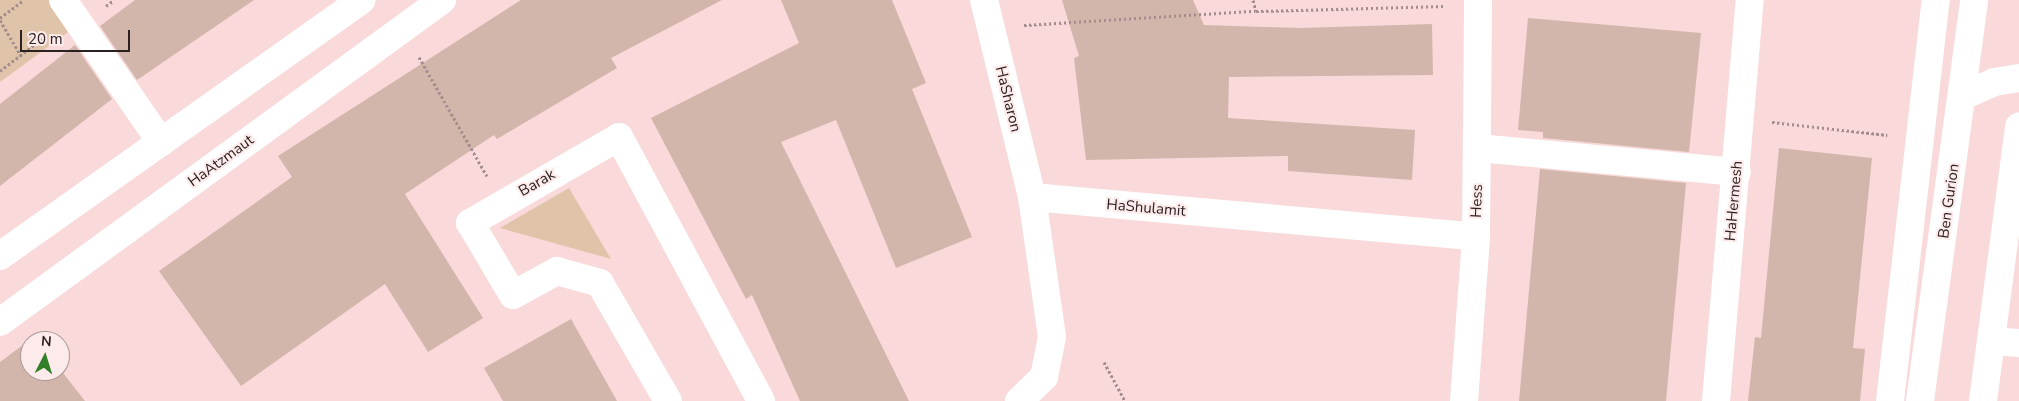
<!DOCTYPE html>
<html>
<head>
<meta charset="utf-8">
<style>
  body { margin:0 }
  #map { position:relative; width:2019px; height:401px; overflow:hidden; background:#f9d9da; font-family:"Nunito Sans",sans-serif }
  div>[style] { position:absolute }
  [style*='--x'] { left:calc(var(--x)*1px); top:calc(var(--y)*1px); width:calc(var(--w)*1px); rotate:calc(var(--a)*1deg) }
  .green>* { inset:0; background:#e0c4a9 }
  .building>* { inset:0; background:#d2b6ab }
  .path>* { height:3px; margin-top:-1.5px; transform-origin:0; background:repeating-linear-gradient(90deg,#a48d8e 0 2.5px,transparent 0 5px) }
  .minor>* { height:28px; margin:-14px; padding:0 14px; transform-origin:14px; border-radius:14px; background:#fff }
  span { translate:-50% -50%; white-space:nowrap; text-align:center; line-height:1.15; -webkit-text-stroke:4px #fdeaea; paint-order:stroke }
  .street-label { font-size:15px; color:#2c2121 }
  .north { position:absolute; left:20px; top:331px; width:50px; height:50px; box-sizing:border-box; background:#fdeaea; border:1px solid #a99a9a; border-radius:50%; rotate:5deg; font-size:14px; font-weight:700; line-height:20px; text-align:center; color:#2c2121 }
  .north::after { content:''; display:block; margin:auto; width:18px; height:22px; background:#327f29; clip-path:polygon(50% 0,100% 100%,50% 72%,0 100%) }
  .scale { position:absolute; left:20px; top:30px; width:110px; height:22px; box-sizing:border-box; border:2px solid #2c2121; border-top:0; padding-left:6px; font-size:15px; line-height:18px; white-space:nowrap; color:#2c2121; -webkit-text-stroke:4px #fdeaea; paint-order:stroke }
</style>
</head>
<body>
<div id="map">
  <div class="green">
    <div style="clip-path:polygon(0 0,72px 0,71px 30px,0 82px)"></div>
    <div style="clip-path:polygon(569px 188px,611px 259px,500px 228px)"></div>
  </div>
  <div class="building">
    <div style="clip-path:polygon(135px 0,254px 0,137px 80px,100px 26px)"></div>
    <div style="clip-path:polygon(521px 0,722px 0,611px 58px,617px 68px,497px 139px,494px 135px,405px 194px,483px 318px,428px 352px,385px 284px,241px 386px,159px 271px,292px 177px,278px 156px)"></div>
    <div style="clip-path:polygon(781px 0,892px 0,926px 83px,912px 89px,972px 237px,896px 268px,836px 120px,781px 142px,909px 401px,800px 401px,752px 295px,746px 299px,651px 118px,799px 43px)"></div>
    <div style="clip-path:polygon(1062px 0,1193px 0,1204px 25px,1300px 28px,1432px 24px,1433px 75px,1229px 77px,1228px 118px,1415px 130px,1412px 180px,1288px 171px,1288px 156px,1086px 160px,1074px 58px,1079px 56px)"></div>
    <div style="clip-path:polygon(1528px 18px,1701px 33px,1689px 152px,1543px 138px,1543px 132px,1518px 130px)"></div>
    <div style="clip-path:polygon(75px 45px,112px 99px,0 186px,0 104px)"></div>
    <div style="clip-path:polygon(1779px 148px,1872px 158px,1853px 348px,1865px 349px,1860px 401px,1748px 401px,1755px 337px,1761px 338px)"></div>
    <div style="clip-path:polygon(1540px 169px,1686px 183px,1666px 401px,1519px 401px)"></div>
    <div style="clip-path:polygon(571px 319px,617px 401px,503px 401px,484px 368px)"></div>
    <div style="clip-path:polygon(35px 336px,39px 341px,30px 341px,30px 371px,60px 369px,85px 401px,0 401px,0 362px)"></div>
  </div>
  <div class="path">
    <div style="--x:1253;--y:0;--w:11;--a:75"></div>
    <div style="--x:106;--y:6;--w:10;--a:-37"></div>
    <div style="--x:0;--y:18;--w:30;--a:-37"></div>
    <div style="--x:0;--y:20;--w:42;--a:59.7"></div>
    <div style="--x:1024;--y:25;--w:232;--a:-3.5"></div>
    <div style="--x:1256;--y:11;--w:189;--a:-1.5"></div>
    <div style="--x:419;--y:57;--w:137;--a:60.3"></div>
    <div style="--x:0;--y:71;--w:59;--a:-37.5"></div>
    <div style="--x:1772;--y:122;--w:116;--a:6.4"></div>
    <div style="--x:1104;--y:362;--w:44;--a:61.7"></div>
  </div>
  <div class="minor">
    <div style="--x:63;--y:0;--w:173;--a:55.4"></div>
    <div style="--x:984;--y:0;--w:203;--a:76.3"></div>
    <div style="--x:1963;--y:96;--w:34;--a:-24"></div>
    <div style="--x:1994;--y:82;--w:25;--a:-9"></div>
    <div style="--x:1478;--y:148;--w:260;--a:5.3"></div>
    <div style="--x:0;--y:256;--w:443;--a:-35.3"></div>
    <div style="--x:0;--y:322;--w:547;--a:-36.07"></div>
    <div style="--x:1991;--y:341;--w:28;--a:4"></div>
    <div style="--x:668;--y:401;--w:136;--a:-120"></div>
    <div style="--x:600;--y:283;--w:45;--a:-164.4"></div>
    <div style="--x:557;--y:271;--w:50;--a:151.4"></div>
    <div style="--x:513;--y:295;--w:84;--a:-120.8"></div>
    <div style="--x:470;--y:223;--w:172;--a:-30"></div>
    <div style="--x:619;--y:137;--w:300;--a:61.7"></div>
    <div style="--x:1019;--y:401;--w:35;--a:-44"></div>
    <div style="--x:1044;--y:377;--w:41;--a:-78.7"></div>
    <div style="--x:1052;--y:337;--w:141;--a:-98.1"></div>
    <div style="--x:1032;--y:197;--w:446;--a:5.1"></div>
    <div style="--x:1464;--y:401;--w:164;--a:-85.8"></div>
    <div style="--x:1476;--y:237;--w:237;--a:-89.5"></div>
    <div style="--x:1716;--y:401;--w:402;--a:-85.2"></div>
    <div style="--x:1890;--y:401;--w:404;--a:-83.5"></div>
    <div style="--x:1920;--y:401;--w:405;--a:-82.3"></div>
    <div style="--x:1983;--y:401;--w:277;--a:-82.5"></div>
  </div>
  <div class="street-label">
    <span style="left:1008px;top:99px;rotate:76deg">HaSharon</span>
    <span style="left:221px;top:161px;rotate:-36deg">HaAtzmaut</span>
    <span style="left:537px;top:183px;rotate:-30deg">Barak</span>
    <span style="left:1477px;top:201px;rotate:-88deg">Hess</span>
    <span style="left:1734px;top:201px;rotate:-85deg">HaHermesh</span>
    <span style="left:1949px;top:201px;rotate:-82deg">Ben Gurion</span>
    <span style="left:1146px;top:208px;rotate:5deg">HaShulamit</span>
  </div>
  <div class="north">N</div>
  <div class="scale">20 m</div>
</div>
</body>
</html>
